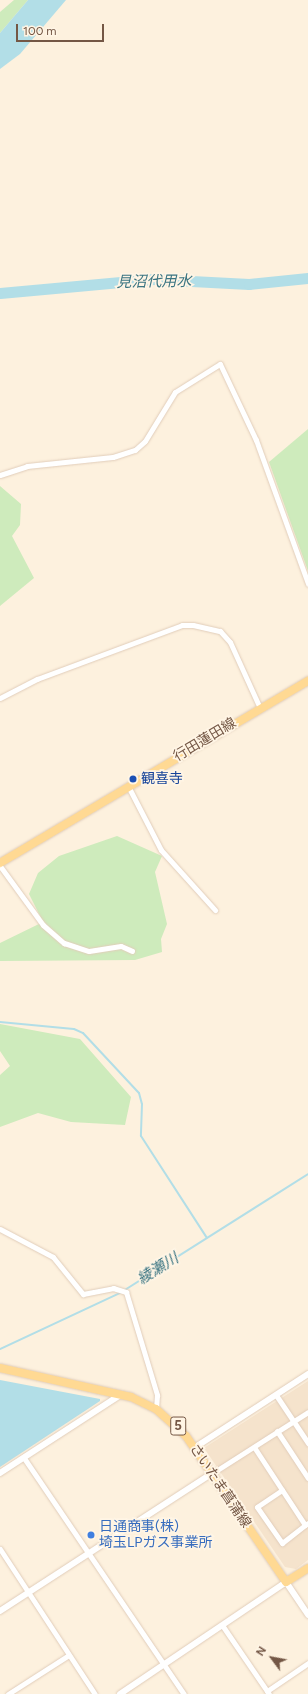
<!DOCTYPE html>
<html>
<head>
<meta charset="utf-8">
<style>
  body { margin:0 }
  #map { position:relative; width:308px; height:1694px; overflow:hidden; background:#fdf1de; font-family:Figtree,"Noto Sans JP",sans-serif }
  div>[style] { position:absolute }
  [style*='--x'] { left:calc(var(--x)*1px); top:calc(var(--y)*1px); width:calc(var(--w)*1px); rotate:calc(var(--a)*1deg) }
  .residential>* { inset:0; background:#f5e3cc }
  .green>* { inset:0; background:#ceebbc }
  .water>* { inset:0; background:#b2dee7 }
  .stream>* { height:2px; margin:-1px; padding:0 1px; transform-origin:1px; border-radius:1px; background:#b2dee7 }
  .canal>* { height:6px; margin:-3px; padding:0 3px; transform-origin:3px; border-radius:3px; background:#b2dee7 }
  .river>* { height:11px; margin:-5.5px; padding:0 5.5px; transform-origin:5.5px; border-radius:5.5px; background:#b2dee7 }
  .roads { filter:drop-shadow(0 0 1px #e1cdba) drop-shadow(0 0 1px #e1cdba) }
  .minor>* { height:5px; margin:-2.5px; padding:0 2.5px; transform-origin:2.5px; border-radius:2.5px; background:#fff }
  .tertiary>* { height:6px; margin:-3px; padding:0 3px; transform-origin:3px; border-radius:3px; background:#fff }
  .primary>* { height:8px; margin:-4px; padding:0 4px; transform-origin:4px; border-radius:4px; background:#ffd993 }
  .dots>* { width:11px; height:11px; translate:-50% -50%; box-sizing:border-box; border:2px solid #fff5e5; border-radius:50% }
  span { translate:-50% -50%; white-space:nowrap; text-align:center; line-height:1.15; -webkit-text-stroke:3.5px #fff5e5; paint-order:stroke }
  .shield-label span { padding:1px 3px; background:#fff5e5; border:1px solid; border-radius:3px; -webkit-text-stroke-width:0 }
  .shield-label { font-size:13px; color:#745745; font-weight:700 }
  .street-label { font-size:14px; color:#745745 }
  .transit-label { font-size:14px; color:#164399 }
  .left { translate:0 -50%; text-align:left }
  .shop-label { font-size:14px; color:#366cbe }
  .water-label { font-size:15px; color:#3b7582; font-style:italic }
  .north { position:absolute; left:252px; top:1638px; width:40px; height:40px; -webkit-text-stroke:3px #fff5e5; paint-order:stroke; rotate:302deg; font-size:11px; font-weight:700; line-height:16px; text-align:center; color:#745745 }
  .north::after { content:''; display:block; margin:auto; width:14px; height:18px; background:#745745; clip-path:polygon(50% 0,100% 100%,50% 72%,0 100%) }
  .scale { position:absolute; left:16px; top:24px; width:88px; height:18px; box-sizing:border-box; border:2px solid #745745; border-top:0; padding-left:5px; font-size:12px; line-height:14px; white-space:nowrap; color:#745745; -webkit-text-stroke:3px #fff5e5; paint-order:stroke }
</style>
</head>
<body>
<div id="map">
  <div class="residential">
    <div style="clip-path:polygon(308px 1381px,308px 1560px,296px 1569px,285px 1567px,204px 1448px)"></div>
  </div>
  <div class="green">
    <div style="clip-path:polygon(14px 0,28px 0,0 33px,0 12px)"></div>
    <div style="clip-path:polygon(308px 429px,308px 571px,269px 462px)"></div>
    <div style="clip-path:polygon(0 486px,21px 504px,20px 525px,12px 536px,34px 578px,0 606px)"></div>
    <div style="clip-path:polygon(117px 836px,162px 856px,155px 872px,167px 924px,161px 939px,162px 952px,135px 960px,0 961px,0 943px,43px 922px,29px 894px,38px 873px,59px 856px)"></div>
    <div style="clip-path:polygon(0 1024px,80px 1039px,131px 1097px,125px 1125px,71px 1122px,38px 1113px,0 1127px,0 1075px,10px 1066px,0 1051px)"></div>
  </div>
  <div class="water">
    <div style="clip-path:polygon(28px 0,66px 0,20px 54px,0 69px,0 33px)"></div>
    <div style="clip-path:polygon(0 1380px,100px 1399px,100px 1401px,0 1467px)"></div>
  </div>
  <div class="stream">
    <div style="--x:0;--y:1022;--w:74;--a:5.4"></div>
    <div style="--x:74;--y:1029;--w:10;--a:24"></div>
    <div style="--x:83;--y:1033;--w:82;--a:47"></div>
    <div style="--x:139;--y:1093;--w:11;--a:75"></div>
    <div style="--x:142;--y:1104;--w:32;--a:92"></div>
    <div style="--x:141;--y:1136;--w:121;--a:57.1"></div>
    <div style="--x:0;--y:1349;--w:132;--a:-25"></div>
    <div style="--x:120;--y:1293;--w:222;--a:-32.3"></div>
  </div>
  <div class="canal">
    <div style="--x:0;--y:293;--w:154;--a:-5.2"></div>
  </div>
  <div class="river">
    <div style="--x:0;--y:293;--w:154;--a:-5.2"></div>
    <div style="--x:153;--y:279;--w:96;--a:3"></div>
    <div style="--x:249;--y:284;--w:59;--a:-5.8"></div>
  </div>
  <div class="roads">
    <div class="minor">
      <div style="--x:0;--y:475;--w:28;--a:-18"></div>
      <div style="--x:27;--y:466;--w:86;--a:-6"></div>
      <div style="--x:113;--y:457;--w:23;--a:-18"></div>
      <div style="--x:135;--y:450;--w:13;--a:-42"></div>
      <div style="--x:145;--y:441;--w:57;--a:-58.5"></div>
      <div style="--x:175;--y:392;--w:53;--a:-31.9"></div>
      <div style="--x:220;--y:364;--w:84;--a:64.7"></div>
      <div style="--x:256;--y:440;--w:153;--a:70.1"></div>
      <div style="--x:0;--y:698;--w:42;--a:-27.2"></div>
      <div style="--x:37;--y:679;--w:155;--a:-20.4"></div>
      <div style="--x:182;--y:625;--w:11;--a:0"></div>
      <div style="--x:193;--y:625;--w:28;--a:13"></div>
      <div style="--x:220;--y:631;--w:15;--a:48"></div>
      <div style="--x:230;--y:642;--w:72;--a:65.6"></div>
      <div style="--x:128;--y:786;--w:72;--a:62.7"></div>
      <div style="--x:161;--y:850;--w:81;--a:48"></div>
      <div style="--x:0;--y:866;--w:73;--a:53.9"></div>
      <div style="--x:43;--y:925;--w:28;--a:41"></div>
      <div style="--x:64;--y:943;--w:26;--a:18"></div>
      <div style="--x:89;--y:951;--w:32;--a:-9"></div>
      <div style="--x:121;--y:946;--w:12;--a:24"></div>
      <div style="--x:0;--y:1229;--w:60;--a:27.8"></div>
      <div style="--x:53;--y:1257;--w:48;--a:51"></div>
      <div style="--x:83;--y:1294;--w:31;--a:-11"></div>
      <div style="--x:113;--y:1288;--w:14;--a:17"></div>
      <div style="--x:126;--y:1292;--w:108;--a:73.2"></div>
      <div style="--x:157;--y:1395;--w:14;--a:94"></div>
      <div style="--x:276;--y:1395;--w:58;--a:56.3"></div>
      <div style="--x:277;--y:1431;--w:56;--a:56.6"></div>
      <div style="--x:254;--y:1447;--w:93;--a:56.8"></div>
      <div style="--x:305;--y:1525;--w:4;--a:-34"></div>
      <div style="--x:24;--y:1458;--w:285;--a:55.9"></div>
      <div style="--x:211;--y:1474;--w:115;--a:-32.6"></div>
      <div style="--x:282;--y:1490;--w:30;--a:146"></div>
      <div style="--x:257;--y:1507;--w:44;--a:55.2"></div>
      <div style="--x:282;--y:1543;--w:29;--a:-38"></div>
      <div style="--x:0;--y:1549;--w:173;--a:56.8"></div>
      <div style="--x:222;--y:1625;--w:83;--a:55.7"></div>
      <div style="--x:267;--y:1691;--w:50;--a:-34.3"></div>
      <div style="--x:8;--y:1694;--w:72;--a:-32.6"></div>
    </div>
    <div class="tertiary">
      <div style="--x:194;--y:1448;--w:136;--a:-33"></div>
      <div style="--x:0;--y:1473;--w:143;--a:-33"></div>
      <div style="--x:0;--y:1611;--w:252;--a:-33"></div>
      <div style="--x:120;--y:1694;--w:200;--a:-34"></div>
      <div style="--x:286;--y:1582;--w:40;--a:56"></div>
    </div>
    <div class="primary">
      <div style="--x:0;--y:863;--w:358;--a:-30.6"></div>
      <div style="--x:0;--y:1368;--w:134;--a:12.5"></div>
      <div style="--x:131;--y:1397;--w:28;--a:26"></div>
      <div style="--x:156;--y:1409;--w:40;--a:42"></div>
      <div style="--x:186;--y:1436;--w:177;--a:55.6"></div>
      <div style="--x:286;--y:1582;--w:26;--a:-32"></div>
    </div>
  </div>
  <div class="dots">
    <div style="left:133px;top:779px;background:#1a4fb4"></div>
    <div style="left:91px;top:1535px;background:#3f7fe0"></div>
  </div>
  <div class="shield-label">
    <span style="left:178px;top:1426px">5</span>
  </div>
  <div class="street-label">
    <span style="left:205px;top:740px;rotate:-31deg">行田蓮田線</span>
    <span style="left:220px;top:1486px;rotate:56deg">さいたま菖蒲線</span>
  </div>
  <div class="transit-label">
    <span class="left" style="left:141px;top:779px">観喜寺</span>
  </div>
  <div class="shop-label">
    <span class="left" style="left:99px;top:1535px">日通商事(株)<br>埼玉LPガス事業所</span>
  </div>
  <div class="water-label">
    <span style="left:154px;top:282px;rotate:-1deg">見沼代用水</span>
    <span style="left:158px;top:1269px;rotate:-32deg">綾瀬川</span>
  </div>
  <div class="north">N</div>
  <div class="scale">100 m</div>
</div>
</body>
</html>
